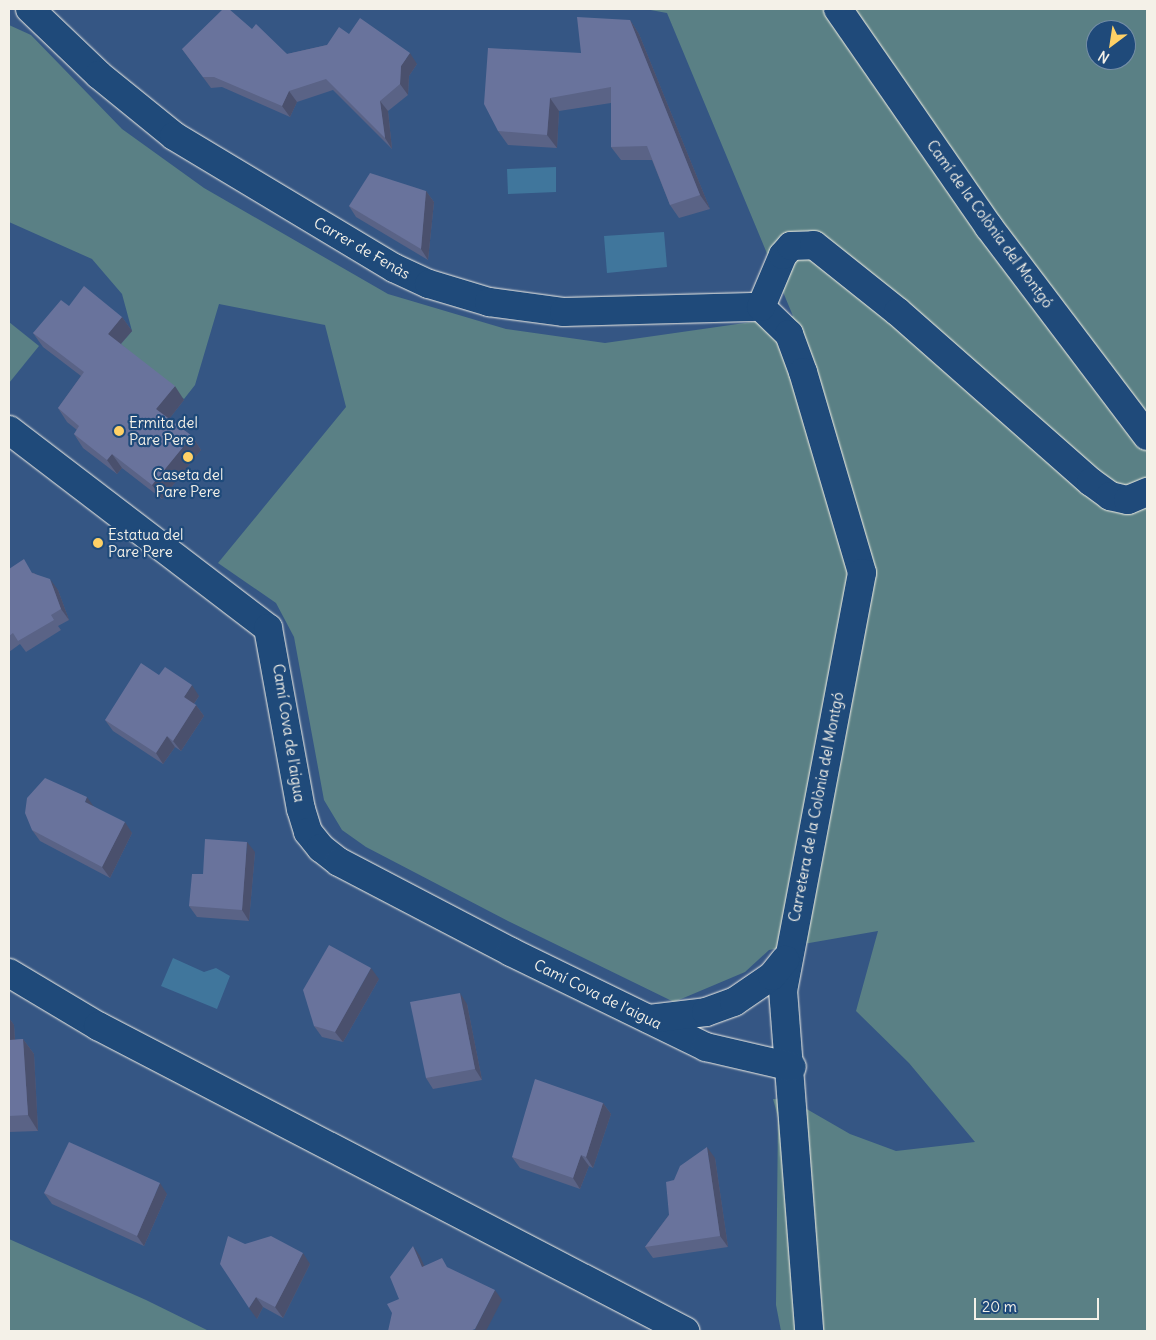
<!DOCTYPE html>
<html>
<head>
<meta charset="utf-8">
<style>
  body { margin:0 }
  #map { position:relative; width:1156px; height:1340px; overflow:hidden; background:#355684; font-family:Delius,sans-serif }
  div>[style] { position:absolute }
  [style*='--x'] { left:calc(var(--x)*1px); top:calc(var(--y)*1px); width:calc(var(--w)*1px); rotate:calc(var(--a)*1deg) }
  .green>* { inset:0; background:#5a8085 }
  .water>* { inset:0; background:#40769c }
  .roads { filter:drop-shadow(0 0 1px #f4f1e8) drop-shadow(0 0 1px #f4f1e8) }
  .minor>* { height:28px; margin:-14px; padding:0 14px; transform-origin:14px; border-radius:14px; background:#1f4a7a }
  .wall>* { inset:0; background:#5a6386 }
  .shaded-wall>* { inset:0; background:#4a506d }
  .building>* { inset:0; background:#69739c }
  .dots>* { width:14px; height:14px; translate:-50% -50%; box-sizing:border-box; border:2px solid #1f4a7a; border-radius:50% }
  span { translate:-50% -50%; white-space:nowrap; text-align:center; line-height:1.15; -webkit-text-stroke:4.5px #1f4a7a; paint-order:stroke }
  .street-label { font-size:15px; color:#f4f1e8 }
  .poi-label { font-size:15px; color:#f4f1e8 }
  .left { translate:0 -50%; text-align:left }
  .frame { position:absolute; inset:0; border:10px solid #f4f1e8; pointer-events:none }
  .north { position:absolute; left:1086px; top:20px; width:50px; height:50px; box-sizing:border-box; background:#1f4a7a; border:1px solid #748da6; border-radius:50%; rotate:211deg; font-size:14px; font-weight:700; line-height:20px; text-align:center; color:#f4f1e8 }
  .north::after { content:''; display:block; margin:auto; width:18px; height:22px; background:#ffd166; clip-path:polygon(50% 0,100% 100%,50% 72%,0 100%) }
  .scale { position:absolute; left:974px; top:1298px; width:125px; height:22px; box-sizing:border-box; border:2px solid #f4f1e8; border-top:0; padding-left:6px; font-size:15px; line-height:18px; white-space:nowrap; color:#f4f1e8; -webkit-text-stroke:4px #1f4a7a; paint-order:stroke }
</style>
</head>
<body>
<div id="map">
  <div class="green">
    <div style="clip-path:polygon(evenodd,645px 9px,1147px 9px,1147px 1331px,781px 1331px,776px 1305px,778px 1117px,773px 1099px,791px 1100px,850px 1134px,896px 1151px,975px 1142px,909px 1063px,856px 1011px,878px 931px,769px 950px,745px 972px,674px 1002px,508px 921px,366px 847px,342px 830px,324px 800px,294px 637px,276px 603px,218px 563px,346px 407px,325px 325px,219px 304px,195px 385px,184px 399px,118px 347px,132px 331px,122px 294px,92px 259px,9px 222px,9px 25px,31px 35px,122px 129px,204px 188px,388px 294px,506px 329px,605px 343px,793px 316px,667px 13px,645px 9px,1096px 30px,1126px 30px,1126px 60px,1096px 60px,1096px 30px)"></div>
    <div style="clip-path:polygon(9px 322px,39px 346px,9px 383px)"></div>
    <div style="clip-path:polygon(9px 1239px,146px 1300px,209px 1331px,9px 1331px)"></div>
  </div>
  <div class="water">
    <div style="clip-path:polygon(556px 167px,556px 192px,508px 194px,507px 169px)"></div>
    <div style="clip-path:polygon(664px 232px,667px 267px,607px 273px,604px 236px)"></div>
    <div style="clip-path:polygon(173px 958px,204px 972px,216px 968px,230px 976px,217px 1009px,161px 986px)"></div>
  </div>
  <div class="roads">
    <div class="minor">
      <div style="--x:30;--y:9;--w:95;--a:43.7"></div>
      <div style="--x:99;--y:75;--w:97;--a:39.1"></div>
      <div style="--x:174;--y:136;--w:257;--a:31"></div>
      <div style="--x:394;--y:268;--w:38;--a:25"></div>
      <div style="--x:429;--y:284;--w:63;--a:16.7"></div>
      <div style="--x:489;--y:302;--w:76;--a:7.6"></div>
      <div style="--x:564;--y:312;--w:197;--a:-1.5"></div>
      <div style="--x:838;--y:9;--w:265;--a:55.3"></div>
      <div style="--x:989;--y:227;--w:262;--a:52.9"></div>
      <div style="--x:761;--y:307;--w:39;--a:44"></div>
      <div style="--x:789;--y:334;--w:40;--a:69.8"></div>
      <div style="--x:803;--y:372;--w:209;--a:73.6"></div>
      <div style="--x:862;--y:573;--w:424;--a:100.7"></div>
      <div style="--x:783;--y:990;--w:342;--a:85.6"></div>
      <div style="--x:761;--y:307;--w:56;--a:-67.1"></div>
      <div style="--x:783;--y:255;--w:12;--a:-48"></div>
      <div style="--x:791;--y:246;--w:23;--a:-2"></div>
      <div style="--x:814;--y:245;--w:107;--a:38.6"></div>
      <div style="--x:898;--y:312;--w:257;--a:41.4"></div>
      <div style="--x:1091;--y:482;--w:24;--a:36"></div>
      <div style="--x:1110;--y:496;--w:18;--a:13"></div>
      <div style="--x:1128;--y:500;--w:21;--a:-23"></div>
      <div style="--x:9;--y:430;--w:326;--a:37.4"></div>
      <div style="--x:268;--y:628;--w:184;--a:79.7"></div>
      <div style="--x:301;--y:809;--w:24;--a:73"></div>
      <div style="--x:308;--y:832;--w:21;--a:51"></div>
      <div style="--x:321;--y:848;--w:23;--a:38"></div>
      <div style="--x:339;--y:862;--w:194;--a:27.6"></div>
      <div style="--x:511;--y:952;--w:217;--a:26"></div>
      <div style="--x:706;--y:1047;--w:88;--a:13.1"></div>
      <div style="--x:9;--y:973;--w:104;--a:30.8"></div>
      <div style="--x:98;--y:1026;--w:662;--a:27.46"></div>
      <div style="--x:649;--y:1019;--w:57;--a:-7"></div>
      <div style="--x:706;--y:1012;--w:30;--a:-20"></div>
      <div style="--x:734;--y:1002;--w:46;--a:-34.4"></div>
      <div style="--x:772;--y:976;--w:21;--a:-51"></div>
    </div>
  </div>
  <div class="wall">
    <div style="clip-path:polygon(630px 20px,639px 34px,710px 209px,679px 218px,670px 205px,652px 160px,621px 160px,611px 147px,611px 103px,559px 111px,557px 148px,508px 145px,498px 131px,581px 53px)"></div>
    <div style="clip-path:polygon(252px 29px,287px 54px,327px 45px,349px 34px,417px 64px,409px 76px,408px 95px,388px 111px,392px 149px,333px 90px,297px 102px,290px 117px,222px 87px,211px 88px,182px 49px)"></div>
    <div style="clip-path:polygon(426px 191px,434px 202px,428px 260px,356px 217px,349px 206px)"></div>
    <div style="clip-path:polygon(69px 306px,122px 317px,132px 331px,121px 344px,184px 400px,169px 419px,192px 436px,201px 450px,162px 499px,122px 468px,117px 474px,83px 448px,74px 434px,77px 430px,67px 422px,58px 408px,81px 376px,43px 347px,33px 333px)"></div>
    <div style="clip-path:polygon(9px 569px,34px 573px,58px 590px,69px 620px,58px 626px,61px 630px,26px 652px,20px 644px,9px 652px)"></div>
    <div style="clip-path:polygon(159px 675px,199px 696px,194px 704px,196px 705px,204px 716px,181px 751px,175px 747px,163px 764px,113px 731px,105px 720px)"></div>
    <div style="clip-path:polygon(93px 806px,132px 833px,110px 878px,40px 841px,32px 830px)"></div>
    <div style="clip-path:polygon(255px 852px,249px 921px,197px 917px,189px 906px,203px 874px)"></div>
    <div style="clip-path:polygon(379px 979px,343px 1042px,322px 1037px,314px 1026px)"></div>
    <div style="clip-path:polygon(467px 1004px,482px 1080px,433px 1089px,426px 1078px)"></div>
    <div style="clip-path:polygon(9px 1018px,14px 1025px,15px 1040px,23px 1039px,34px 1054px,38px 1131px,9px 1132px)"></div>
    <div style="clip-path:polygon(603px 1103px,611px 1114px,593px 1168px,589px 1166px,580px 1189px,520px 1168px,512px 1157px)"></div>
    <div style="clip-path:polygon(715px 1158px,728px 1247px,653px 1258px,645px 1247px,669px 1215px,674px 1180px)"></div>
    <div style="clip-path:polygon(44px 1193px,167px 1194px,144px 1246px,52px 1204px)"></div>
    <div style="clip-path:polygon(245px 1244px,310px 1264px,283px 1318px,263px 1307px,257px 1319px)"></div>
  </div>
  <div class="shaded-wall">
    <div style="clip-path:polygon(630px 20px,639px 34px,710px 209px,700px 195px)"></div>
    <div style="clip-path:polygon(410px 53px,417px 64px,409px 76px,408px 95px,400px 84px,401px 66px)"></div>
    <div style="clip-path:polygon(289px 91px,297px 102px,290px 117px,282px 106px)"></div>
    <div style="clip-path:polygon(550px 98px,559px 111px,557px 148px,547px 135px)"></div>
    <div style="clip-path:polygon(380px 101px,388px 111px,392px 149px,385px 138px)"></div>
    <div style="clip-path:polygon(426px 191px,434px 202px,428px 260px,421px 249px)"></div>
    <div style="clip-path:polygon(122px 317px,132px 331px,118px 347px,108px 334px)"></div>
    <div style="clip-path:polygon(175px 386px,184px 400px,166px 423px,156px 409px)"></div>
    <div style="clip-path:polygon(192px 436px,201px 450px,162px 499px,152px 485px)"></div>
    <div style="clip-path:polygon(112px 454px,122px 468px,117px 474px,107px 460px)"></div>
    <div style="clip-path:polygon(50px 579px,58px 590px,69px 620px,61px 609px)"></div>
    <div style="clip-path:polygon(192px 685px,199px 696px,191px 708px,184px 697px)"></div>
    <div style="clip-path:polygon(196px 705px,204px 716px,181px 751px,173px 741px)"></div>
    <div style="clip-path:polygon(167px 736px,175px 747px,163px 764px,156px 753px)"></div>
    <div style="clip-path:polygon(87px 797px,94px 807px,85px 802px)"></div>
    <div style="clip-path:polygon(125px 822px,132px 833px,110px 878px,102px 867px)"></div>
    <div style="clip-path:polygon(247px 842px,255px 852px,249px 921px,242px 910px)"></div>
    <div style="clip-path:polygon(371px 968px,379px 979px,343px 1042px,335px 1032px)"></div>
    <div style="clip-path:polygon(460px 993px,467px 1004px,482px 1080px,475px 1069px)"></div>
    <div style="clip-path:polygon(9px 1018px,14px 1025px,16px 1056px,9px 1045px)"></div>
    <div style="clip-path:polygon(23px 1039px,34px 1054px,38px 1131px,28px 1115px)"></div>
    <div style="clip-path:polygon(603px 1103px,611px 1114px,593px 1168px,586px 1157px)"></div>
    <div style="clip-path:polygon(707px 1147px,715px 1158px,728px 1247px,720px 1236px)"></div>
    <div style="clip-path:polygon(581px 1155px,589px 1166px,580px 1189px,573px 1178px)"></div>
    <div style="clip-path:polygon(160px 1183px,167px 1194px,144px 1246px,137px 1236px)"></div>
    <div style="clip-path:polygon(413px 1246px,420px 1256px,429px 1277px,422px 1267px)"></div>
    <div style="clip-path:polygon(303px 1253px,310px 1264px,283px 1318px,275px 1307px)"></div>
    <div style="clip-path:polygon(495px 1290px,502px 1300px,486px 1331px,476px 1331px,475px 1329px)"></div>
    <div style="clip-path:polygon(256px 1297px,263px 1307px,257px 1319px,249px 1308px)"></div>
  </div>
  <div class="building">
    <div style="clip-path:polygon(223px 9px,229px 9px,252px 29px,256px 24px,287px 54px,327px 45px,339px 27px,349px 34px,360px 18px,410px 53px,401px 66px,400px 84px,380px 101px,385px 138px,326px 79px,289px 91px,282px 106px,214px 77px,203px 77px,182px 49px)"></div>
    <div style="clip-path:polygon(577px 17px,630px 20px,700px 195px,670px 205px,647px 146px,611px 147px,611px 87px,550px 98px,547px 135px,498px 131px,484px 104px,488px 48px,581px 53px)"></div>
    <div style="clip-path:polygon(370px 173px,426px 191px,421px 249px,349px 206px)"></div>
    <div style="clip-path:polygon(84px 286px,122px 317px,108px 334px,175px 386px,156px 409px,192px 436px,152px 485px,112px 454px,107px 460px,74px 434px,79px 426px,58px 408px,84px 372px,33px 333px,61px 300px,69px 306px)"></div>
    <div style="clip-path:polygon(24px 559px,32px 573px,50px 579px,61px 609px,51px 615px,54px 620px,18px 641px,13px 633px,9px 636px,9px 569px)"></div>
    <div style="clip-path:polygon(141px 663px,159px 675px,165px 667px,192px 685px,184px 697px,196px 705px,173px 741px,167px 736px,156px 753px,105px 720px)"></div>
    <div style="clip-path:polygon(45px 778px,87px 797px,85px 802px,125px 822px,102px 867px,32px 830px,25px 813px,27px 798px)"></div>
    <div style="clip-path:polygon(205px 839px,247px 842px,242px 910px,189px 906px,192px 874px,203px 874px)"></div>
    <div style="clip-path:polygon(329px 945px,371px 968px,335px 1032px,314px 1026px,303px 990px)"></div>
    <div style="clip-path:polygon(460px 993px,475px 1069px,426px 1078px,410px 1002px)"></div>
    <div style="clip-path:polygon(23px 1039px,28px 1115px,9px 1116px,9px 1040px)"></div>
    <div style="clip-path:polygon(535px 1079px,603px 1103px,586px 1157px,581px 1155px,573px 1178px,512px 1157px)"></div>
    <div style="clip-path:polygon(69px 1142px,160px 1183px,137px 1236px,44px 1193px)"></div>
    <div style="clip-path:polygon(707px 1147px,720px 1236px,645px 1247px,669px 1215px,666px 1182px,674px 1180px,680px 1166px)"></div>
    <div style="clip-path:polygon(228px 1236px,245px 1244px,271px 1236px,303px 1253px,275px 1307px,256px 1297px,249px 1308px,220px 1264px)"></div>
    <div style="clip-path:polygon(413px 1246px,422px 1267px,442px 1258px,447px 1267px,495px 1290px,475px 1329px,470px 1331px,388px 1331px,392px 1313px,387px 1304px,399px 1299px,390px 1277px)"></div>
  </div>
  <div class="dots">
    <div style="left:119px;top:431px;background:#ffd166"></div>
    <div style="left:188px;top:457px;background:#ffd166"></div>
    <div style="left:98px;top:543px;background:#ffd166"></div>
  </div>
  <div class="street-label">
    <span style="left:990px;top:224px;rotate:54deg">Camí de la Colònia del Montgó</span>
    <span style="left:362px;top:248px;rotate:30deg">Carrer de Fenàs</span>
    <span style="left:289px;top:733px;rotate:81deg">Camí Cova de l'aigua</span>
    <span style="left:816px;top:807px;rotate:-79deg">Carretera de la Colònia del Montgó</span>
    <span style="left:598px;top:994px;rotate:26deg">Camí Cova de l'aigua</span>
  </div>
  <div class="poi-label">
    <span class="left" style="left:129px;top:431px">Ermita del<br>Pare Pere</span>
    <span style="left:188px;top:483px">Caseta del<br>Pare Pere</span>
    <span class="left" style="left:108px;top:543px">Estatua del<br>Pare Pere</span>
  </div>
  <div class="frame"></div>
  <div class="north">N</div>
  <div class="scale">20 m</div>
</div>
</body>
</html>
